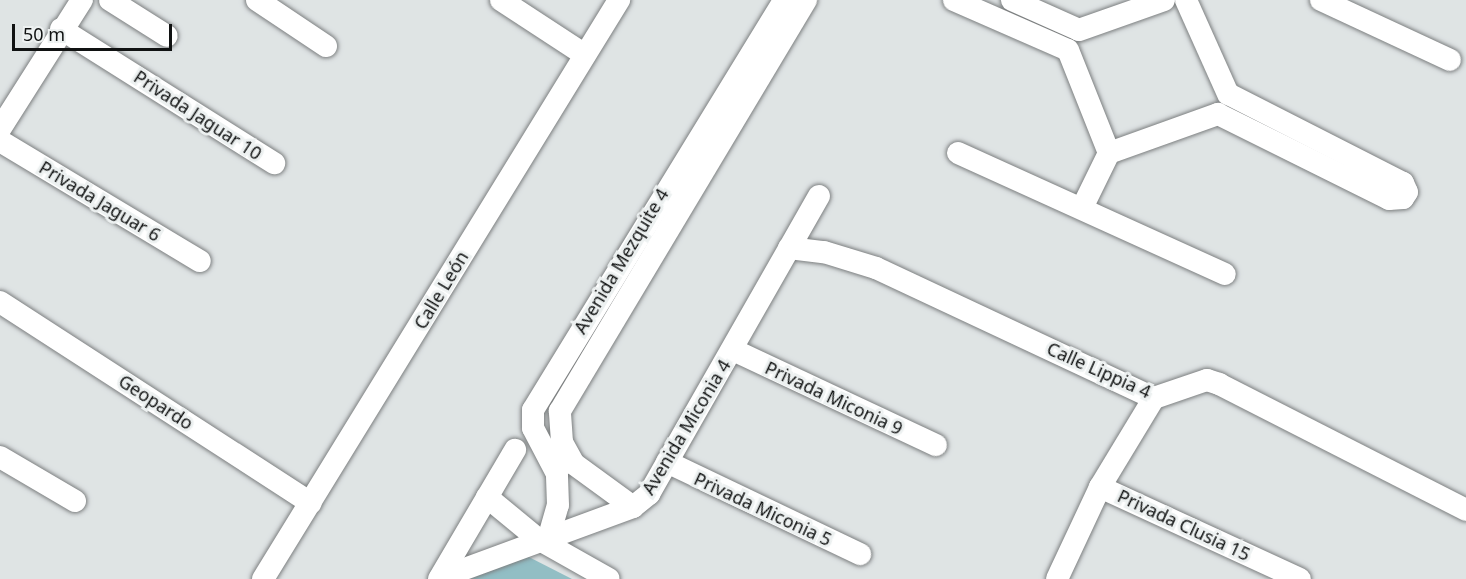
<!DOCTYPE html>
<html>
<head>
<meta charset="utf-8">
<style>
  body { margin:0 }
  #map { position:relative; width:1466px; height:579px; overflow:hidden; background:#dfe4e4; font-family:"Noto Sans",sans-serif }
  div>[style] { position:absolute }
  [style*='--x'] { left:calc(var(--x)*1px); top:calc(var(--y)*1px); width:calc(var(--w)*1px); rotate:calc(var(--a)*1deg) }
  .green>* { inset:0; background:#92bec4 }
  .roads { filter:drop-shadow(0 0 2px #7c7f80) drop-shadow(0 0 2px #7c7f80) }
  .street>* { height:22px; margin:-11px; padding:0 11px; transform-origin:11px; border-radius:11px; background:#fff }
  span { translate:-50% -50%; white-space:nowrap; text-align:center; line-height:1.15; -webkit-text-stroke:6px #edf1f1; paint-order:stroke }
  .street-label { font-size:18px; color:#101212 }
  .scale { position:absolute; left:12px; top:24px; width:160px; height:27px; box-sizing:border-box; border:3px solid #101212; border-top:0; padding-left:8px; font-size:18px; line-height:21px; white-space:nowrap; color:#101212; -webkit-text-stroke:4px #edf1f1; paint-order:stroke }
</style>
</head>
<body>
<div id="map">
  <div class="green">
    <div style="clip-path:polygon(521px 553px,572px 579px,456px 579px)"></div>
  </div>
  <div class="roads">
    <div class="street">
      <div style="--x:110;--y:0;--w:67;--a:32.3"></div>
      <div style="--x:257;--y:0;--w:83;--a:33.7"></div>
      <div style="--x:501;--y:0;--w:100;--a:33.2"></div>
      <div style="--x:954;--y:0;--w:124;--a:23.7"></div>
      <div style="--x:1068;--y:50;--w:111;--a:68.3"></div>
      <div style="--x:1012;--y:0;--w:73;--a:24.1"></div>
      <div style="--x:1079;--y:30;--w:90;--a:-19.4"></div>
      <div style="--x:1321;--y:0;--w:142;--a:24.9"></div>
      <div style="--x:61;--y:29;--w:252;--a:32.2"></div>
      <div style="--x:0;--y:129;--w:153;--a:-57.6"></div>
      <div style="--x:0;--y:141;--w:233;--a:31"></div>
      <div style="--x:958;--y:153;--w:293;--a:24.4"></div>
      <div style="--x:1109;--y:153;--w:116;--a:-19.7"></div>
      <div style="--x:1218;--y:114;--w:191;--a:26.4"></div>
      <div style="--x:1389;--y:199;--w:14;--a:-4"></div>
      <div style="--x:1403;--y:198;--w:7;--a:-56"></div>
      <div style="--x:1407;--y:192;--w:10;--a:-114"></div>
      <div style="--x:1403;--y:183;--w:196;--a:-153"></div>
      <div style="--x:1228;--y:94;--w:103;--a:-114.1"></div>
      <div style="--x:1082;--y:208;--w:61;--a:-63.9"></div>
      <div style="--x:789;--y:248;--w:35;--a:7"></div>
      <div style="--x:824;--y:252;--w:54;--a:17.1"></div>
      <div style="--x:876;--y:268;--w:307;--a:25.1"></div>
      <div style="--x:1154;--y:398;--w:56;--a:-18.8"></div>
      <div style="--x:1207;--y:380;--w:13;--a:18"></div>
      <div style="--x:1219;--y:384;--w:277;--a:27"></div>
      <div style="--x:0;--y:302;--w:370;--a:32.9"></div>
      <div style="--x:733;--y:350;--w:224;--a:25.1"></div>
      <div style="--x:0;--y:457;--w:87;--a:30.4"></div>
      <div style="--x:667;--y:462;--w:214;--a:25.5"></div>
      <div style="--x:1100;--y:487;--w:220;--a:24.7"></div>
      <div style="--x:487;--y:497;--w:66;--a:39.5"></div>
      <div style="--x:538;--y:539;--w:81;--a:29.4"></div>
      <div style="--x:633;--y:507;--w:73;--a:-143.9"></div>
      <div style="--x:574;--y:464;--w:25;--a:-119"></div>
      <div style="--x:562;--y:442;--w:31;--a:-94"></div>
      <div style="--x:560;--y:411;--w:479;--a:-59.1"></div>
      <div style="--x:549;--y:536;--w:32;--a:-74"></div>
      <div style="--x:558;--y:505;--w:31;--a:-92"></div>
      <div style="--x:557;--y:474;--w:52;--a:-117.6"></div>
      <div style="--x:533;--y:428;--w:18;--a:-90"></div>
      <div style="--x:533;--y:410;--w:481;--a:-58.5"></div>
      <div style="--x:440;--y:578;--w:206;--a:-20.2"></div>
      <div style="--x:633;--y:507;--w:21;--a:-39"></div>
      <div style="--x:649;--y:494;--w:343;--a:-60.3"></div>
      <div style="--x:263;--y:579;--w:680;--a:-58.41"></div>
      <div style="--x:439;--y:579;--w:150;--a:-59.5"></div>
      <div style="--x:1057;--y:579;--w:102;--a:-64.9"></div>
      <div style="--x:1100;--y:487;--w:104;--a:-58.8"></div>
    </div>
  </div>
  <div class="street-label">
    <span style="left:198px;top:115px;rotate:33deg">Privada Jaguar 10</span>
    <span style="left:100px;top:201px;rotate:31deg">Privada Jaguar 6</span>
    <span style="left:621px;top:261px;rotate:-59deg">Avenida Mezquite 4</span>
    <span style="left:441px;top:290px;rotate:-59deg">Calle León</span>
    <span style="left:1099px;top:370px;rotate:24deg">Calle Lippia 4</span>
    <span style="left:834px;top:398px;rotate:25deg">Privada Miconia 9</span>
    <span style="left:156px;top:402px;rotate:33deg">Geopardo</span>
    <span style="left:686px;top:427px;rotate:-59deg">Avenida Miconia 4</span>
    <span style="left:763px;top:509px;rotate:25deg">Privada Miconia 5</span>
    <span style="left:1184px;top:525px;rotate:25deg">Privada Clusia 15</span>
  </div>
  <div class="scale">50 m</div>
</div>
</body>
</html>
